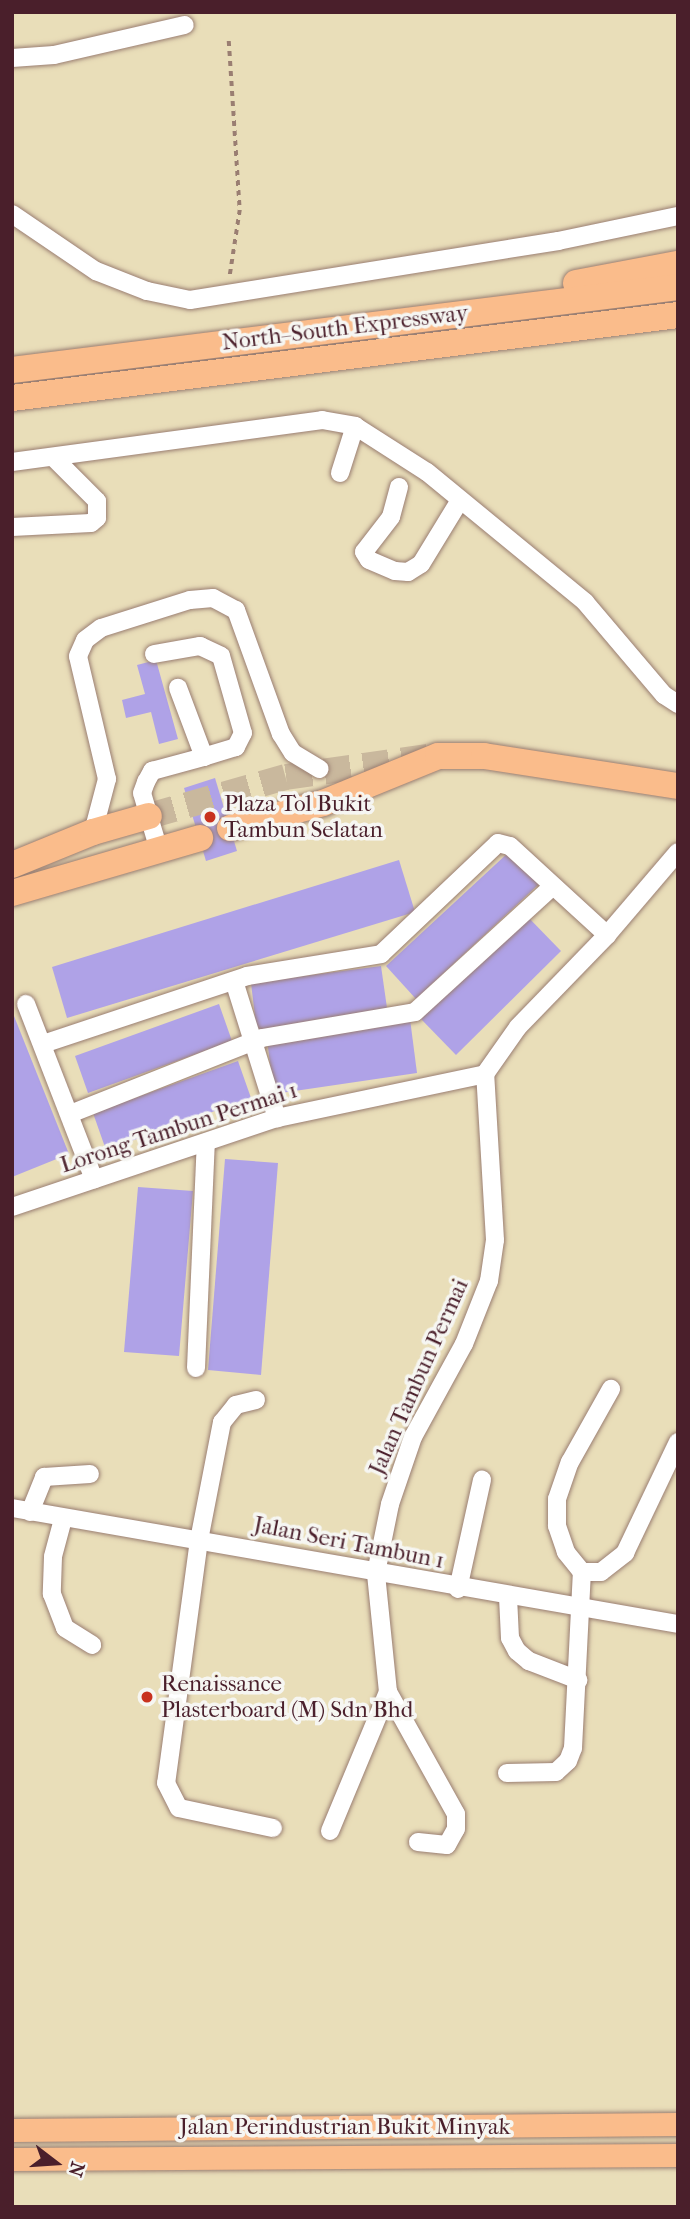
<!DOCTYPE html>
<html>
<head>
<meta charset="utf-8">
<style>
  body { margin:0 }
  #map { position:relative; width:690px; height:2219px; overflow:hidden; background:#e9deb9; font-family:"IM FELL French Canon",serif }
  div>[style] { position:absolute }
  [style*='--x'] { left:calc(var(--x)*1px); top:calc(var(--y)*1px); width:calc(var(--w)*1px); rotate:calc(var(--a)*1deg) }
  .building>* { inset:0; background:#afa2e7 }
  .highway-tunnel>* { height:26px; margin-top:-13px; transform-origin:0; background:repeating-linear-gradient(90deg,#c9b89d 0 26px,transparent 0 39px) }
  .path>* { height:3.5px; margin-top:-1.75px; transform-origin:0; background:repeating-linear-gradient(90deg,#9a7e72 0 5px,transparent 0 10px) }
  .roads { filter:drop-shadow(0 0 2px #9a7e72) drop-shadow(0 0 2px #9a7e72) }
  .minor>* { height:18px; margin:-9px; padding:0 9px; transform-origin:9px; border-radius:9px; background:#fff }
  .major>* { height:23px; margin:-11.5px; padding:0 11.5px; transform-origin:11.5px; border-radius:11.5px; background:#fabc8b }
  .highway>* { height:26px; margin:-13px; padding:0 13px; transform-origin:13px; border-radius:13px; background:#fabc8b }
  .dots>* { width:19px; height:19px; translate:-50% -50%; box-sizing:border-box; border:4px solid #f6f6f2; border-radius:50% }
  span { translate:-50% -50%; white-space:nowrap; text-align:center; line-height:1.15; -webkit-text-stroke:7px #f6f6f2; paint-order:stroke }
  .street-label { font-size:23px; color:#4a1f2b }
  .poi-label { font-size:23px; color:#4a1f2b }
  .left { translate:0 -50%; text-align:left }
  .frame { position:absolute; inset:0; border:14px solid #4a1f2b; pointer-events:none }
  .north { position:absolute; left:21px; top:2128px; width:70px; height:70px; -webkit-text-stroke:5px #f6f6f2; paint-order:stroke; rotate:107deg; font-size:19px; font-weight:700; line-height:28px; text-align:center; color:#4a1f2b }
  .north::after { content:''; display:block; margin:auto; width:24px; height:32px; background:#4a1f2b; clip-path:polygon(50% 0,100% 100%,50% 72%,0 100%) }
</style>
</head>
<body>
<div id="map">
  <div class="building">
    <div style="clip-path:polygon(156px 660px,178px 739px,159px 744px,151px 712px,126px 718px,122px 700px,145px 694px,137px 665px)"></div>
    <div style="clip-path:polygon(215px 778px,237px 851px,206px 861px,184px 788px)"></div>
    <div style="clip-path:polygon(510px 851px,540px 883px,416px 999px,386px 966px)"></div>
    <div style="clip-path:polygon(399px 860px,415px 912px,67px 1018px,52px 967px)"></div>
    <div style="clip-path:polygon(526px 915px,561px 951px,456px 1055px,421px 1019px)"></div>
    <div style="clip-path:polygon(381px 966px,388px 1015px,257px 1033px,251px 983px)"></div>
    <div style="clip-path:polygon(219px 1004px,232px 1041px,88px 1093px,75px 1056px)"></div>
    <div style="clip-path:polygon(12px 1011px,69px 1154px,12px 1177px)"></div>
    <div style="clip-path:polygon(410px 1019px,417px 1073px,274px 1094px,267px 1040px)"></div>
    <div style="clip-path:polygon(238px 1061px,251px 1098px,106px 1150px,93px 1113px)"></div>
    <div style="clip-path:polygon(225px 1159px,278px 1163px,261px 1375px,208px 1370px)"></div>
    <div style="clip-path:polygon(138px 1187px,193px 1191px,179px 1356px,124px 1352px)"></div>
  </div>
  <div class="highway-tunnel">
    <div style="--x:149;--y:816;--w:142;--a:-15.9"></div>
    <div style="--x:286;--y:777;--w:149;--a:-8.1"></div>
  </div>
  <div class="path">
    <div style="--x:229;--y:41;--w:169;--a:86.3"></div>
    <div style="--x:240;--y:210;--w:66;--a:98.7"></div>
  </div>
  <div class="roads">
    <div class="minor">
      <div style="--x:12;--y:58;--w:42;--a:-4.1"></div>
      <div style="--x:54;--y:55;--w:134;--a:-12.9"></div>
      <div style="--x:12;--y:214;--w:102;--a:34.2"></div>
      <div style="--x:96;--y:271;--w:55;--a:21.4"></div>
      <div style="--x:147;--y:291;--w:44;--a:11.8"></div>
      <div style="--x:190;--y:300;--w:373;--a:-9.1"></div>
      <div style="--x:558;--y:241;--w:123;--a:-11.8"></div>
      <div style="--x:12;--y:462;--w:313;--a:-7.7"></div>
      <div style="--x:322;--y:420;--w:34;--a:10"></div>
      <div style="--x:355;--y:426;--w:85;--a:32.6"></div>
      <div style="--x:427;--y:472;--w:205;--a:39.4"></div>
      <div style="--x:585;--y:602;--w:122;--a:49.7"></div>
      <div style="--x:664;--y:695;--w:17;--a:33"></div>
      <div style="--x:340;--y:473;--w:49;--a:-72.3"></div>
      <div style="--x:399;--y:487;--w:31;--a:105"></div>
      <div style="--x:391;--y:517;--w:44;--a:127.6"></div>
      <div style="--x:364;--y:552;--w:9;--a:58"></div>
      <div style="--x:369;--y:560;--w:28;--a:23"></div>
      <div style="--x:395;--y:571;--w:13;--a:4"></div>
      <div style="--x:408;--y:572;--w:15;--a:-32"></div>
      <div style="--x:421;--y:564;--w:75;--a:-58.6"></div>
      <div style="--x:12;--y:527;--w:79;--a:-2.9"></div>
      <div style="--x:91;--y:523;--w:8;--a:-40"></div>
      <div style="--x:97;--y:518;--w:17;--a:-90"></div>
      <div style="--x:97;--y:501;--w:62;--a:-135"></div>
      <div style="--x:154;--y:654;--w:47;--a:-9.9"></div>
      <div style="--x:200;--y:646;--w:23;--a:25"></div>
      <div style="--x:221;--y:656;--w:80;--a:74.1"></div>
      <div style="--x:243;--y:733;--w:16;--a:117"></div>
      <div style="--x:236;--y:747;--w:34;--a:163"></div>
      <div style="--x:93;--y:832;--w:55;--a:-75.2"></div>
      <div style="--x:107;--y:779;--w:126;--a:-103.3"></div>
      <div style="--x:78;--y:656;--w:17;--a:-66"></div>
      <div style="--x:85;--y:640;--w:20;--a:-37"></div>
      <div style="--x:101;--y:628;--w:93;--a:-17.5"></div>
      <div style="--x:190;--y:600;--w:23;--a:-5"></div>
      <div style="--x:213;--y:598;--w:26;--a:28"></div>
      <div style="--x:236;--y:610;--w:132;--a:70.1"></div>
      <div style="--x:281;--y:734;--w:22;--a:58"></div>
      <div style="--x:293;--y:753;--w:31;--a:31"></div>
      <div style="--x:158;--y:847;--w:56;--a:-106.5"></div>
      <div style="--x:142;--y:793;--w:12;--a:-70"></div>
      <div style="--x:146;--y:782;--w:13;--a:-61"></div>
      <div style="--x:152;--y:771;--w:54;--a:-15.1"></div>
      <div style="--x:204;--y:757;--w:74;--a:-110.6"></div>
      <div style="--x:234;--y:981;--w:144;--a:72.6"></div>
      <div style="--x:26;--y:1004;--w:188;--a:68.8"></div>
      <div style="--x:43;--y:1044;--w:215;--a:-18.4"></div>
      <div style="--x:247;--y:976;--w:136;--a:-9.3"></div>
      <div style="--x:381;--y:954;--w:161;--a:-43.5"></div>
      <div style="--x:498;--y:843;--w:12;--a:14"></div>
      <div style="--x:510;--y:846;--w:132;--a:42.5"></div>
      <div style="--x:70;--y:1114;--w:206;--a:-21.6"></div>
      <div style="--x:262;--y:1038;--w:155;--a:-9.6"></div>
      <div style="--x:415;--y:1012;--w:184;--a:-42.4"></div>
      <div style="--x:12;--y:1207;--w:280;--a:-18.6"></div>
      <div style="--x:277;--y:1118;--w:213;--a:-11.9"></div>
      <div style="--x:196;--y:1368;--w:225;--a:-87.5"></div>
      <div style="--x:256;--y:1400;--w:21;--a:166"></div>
      <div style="--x:236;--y:1405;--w:22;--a:129"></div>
      <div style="--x:222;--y:1422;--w:120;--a:101"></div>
      <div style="--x:199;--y:1540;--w:245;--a:97.7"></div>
      <div style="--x:166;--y:1783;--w:28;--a:63"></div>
      <div style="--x:179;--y:1808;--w:96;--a:12"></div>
      <div style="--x:12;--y:1508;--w:676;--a:9.88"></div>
      <div style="--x:30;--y:1512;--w:38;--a:-68"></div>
      <div style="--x:44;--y:1477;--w:46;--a:-3.7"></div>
      <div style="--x:63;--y:1519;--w:39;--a:105"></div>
      <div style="--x:53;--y:1557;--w:37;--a:92"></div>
      <div style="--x:52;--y:1594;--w:36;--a:69"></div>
      <div style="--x:65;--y:1628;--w:32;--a:32"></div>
      <div style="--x:582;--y:1572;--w:19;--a:0"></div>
      <div style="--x:601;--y:1572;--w:31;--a:-38"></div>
      <div style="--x:625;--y:1553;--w:123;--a:-64.5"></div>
      <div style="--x:458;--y:1589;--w:112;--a:-77.6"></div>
      <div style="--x:508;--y:1597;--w:41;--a:87.2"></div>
      <div style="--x:510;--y:1638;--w:15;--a:62"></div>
      <div style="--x:517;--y:1651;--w:16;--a:40"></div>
      <div style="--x:529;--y:1661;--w:53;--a:21.2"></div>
      <div style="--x:507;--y:1773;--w:49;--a:-1.2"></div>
      <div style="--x:556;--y:1772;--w:16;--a:-43"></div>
      <div style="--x:568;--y:1761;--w:14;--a:-69"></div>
      <div style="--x:573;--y:1748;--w:176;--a:-87.1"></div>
      <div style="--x:582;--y:1572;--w:26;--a:-129"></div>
      <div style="--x:566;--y:1552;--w:28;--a:-109"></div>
      <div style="--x:557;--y:1526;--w:27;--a:-90"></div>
      <div style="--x:557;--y:1499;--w:39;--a:-71"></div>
      <div style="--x:570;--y:1462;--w:84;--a:-60.7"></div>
      <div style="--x:330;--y:1831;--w:151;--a:-67.4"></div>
      <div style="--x:418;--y:1842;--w:29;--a:6"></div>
      <div style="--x:447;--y:1845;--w:18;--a:-61"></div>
      <div style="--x:456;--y:1829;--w:15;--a:-90"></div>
      <div style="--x:456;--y:1814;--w:140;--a:-119.1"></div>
      <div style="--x:388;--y:1692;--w:120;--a:-95.8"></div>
      <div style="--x:376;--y:1573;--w:70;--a:-78.5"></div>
      <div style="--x:390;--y:1504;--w:71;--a:-71.1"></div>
      <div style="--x:413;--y:1437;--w:106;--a:-61.3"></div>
      <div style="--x:464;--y:1344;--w:68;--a:-68.4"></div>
      <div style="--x:489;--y:1281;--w:41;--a:-81.7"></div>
      <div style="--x:495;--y:1240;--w:166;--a:-93.4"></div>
      <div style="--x:485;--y:1074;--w:57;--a:-54.9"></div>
      <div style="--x:518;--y:1027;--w:128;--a:-45.9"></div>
      <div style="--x:607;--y:935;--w:109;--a:-49.5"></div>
    </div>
    <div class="major">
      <div style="--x:12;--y:2130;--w:666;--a:-0.52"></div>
      <div style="--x:12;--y:2159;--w:666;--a:-0.34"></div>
    </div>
    <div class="highway">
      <div style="--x:576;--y:283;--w:104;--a:-10.6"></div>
      <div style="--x:12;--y:370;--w:671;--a:-7.1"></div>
      <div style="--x:12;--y:398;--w:671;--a:-7.1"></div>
      <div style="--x:230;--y:828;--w:96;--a:-15"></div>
      <div style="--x:323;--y:803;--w:124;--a:-22.2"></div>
      <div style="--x:438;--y:756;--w:46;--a:0"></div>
      <div style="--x:484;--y:756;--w:196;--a:8.8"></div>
      <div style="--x:12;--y:865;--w:87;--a:-22.2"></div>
      <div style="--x:93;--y:832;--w:58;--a:-15.9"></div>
      <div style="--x:12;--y:893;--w:196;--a:-16.3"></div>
    </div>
  </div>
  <div class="dots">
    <div style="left:210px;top:817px;background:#c8321e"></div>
    <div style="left:147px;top:1697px;background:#c8321e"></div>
  </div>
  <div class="street-label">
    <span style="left:345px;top:328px;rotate:-7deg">North–South Expressway</span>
    <span style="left:179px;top:1128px;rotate:-18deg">Lorong Tambun Permai 1</span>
    <span style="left:419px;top:1377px;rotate:-66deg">Jalan Tambun Permai</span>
    <span style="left:349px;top:1543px;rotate:11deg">Jalan Seri Tambun 1</span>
    <span style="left:345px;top:2127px">Jalan Perindustrian Bukit Minyak</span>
  </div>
  <div class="poi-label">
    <span class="left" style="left:224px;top:817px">Plaza Tol Bukit<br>Tambun Selatan</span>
    <span class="left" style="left:161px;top:1697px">Renaissance<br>Plasterboard (M) Sdn Bhd</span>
  </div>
  <div class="frame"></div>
  <div class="north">N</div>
</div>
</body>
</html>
